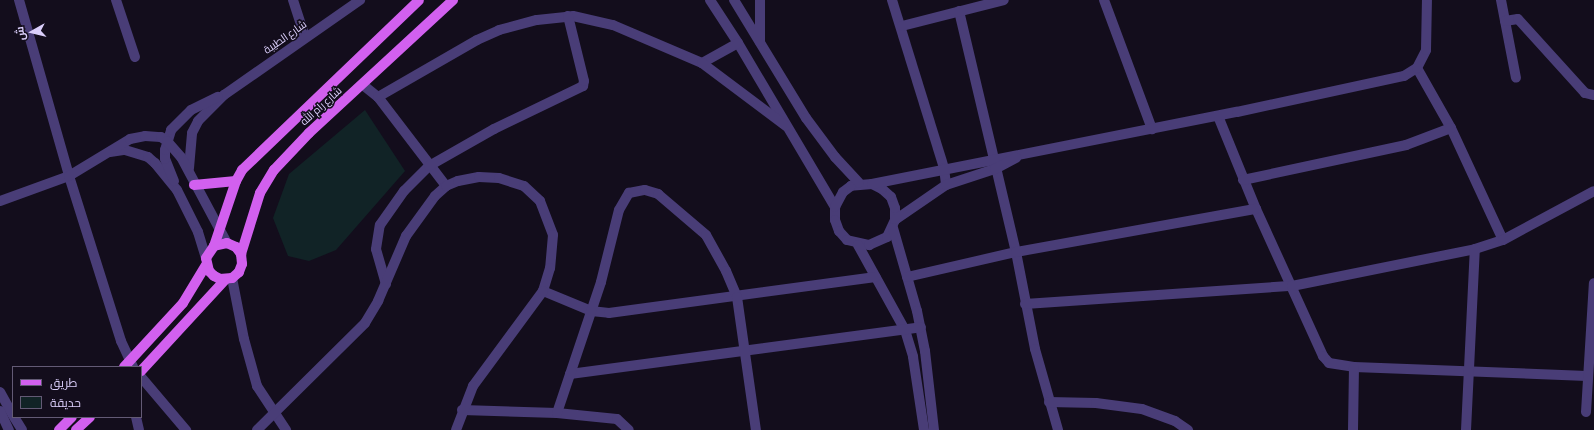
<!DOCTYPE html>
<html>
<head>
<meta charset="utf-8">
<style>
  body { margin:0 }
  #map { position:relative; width:1594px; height:430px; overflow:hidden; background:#130d1c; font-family:"Asap Condensed",Cairo,sans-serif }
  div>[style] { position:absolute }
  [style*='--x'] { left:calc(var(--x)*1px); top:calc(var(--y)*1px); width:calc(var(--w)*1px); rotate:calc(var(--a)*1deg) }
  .green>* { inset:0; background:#112326 }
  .minor>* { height:10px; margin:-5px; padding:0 5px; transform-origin:5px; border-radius:5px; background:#493d77 }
  .major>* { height:10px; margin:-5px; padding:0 5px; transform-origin:5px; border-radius:5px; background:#d260ef }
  span { translate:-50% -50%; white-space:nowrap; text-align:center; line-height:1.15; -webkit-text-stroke:3px #130d1c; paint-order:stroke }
  .street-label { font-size:11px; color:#dacefa }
  .legend { position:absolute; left:12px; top:366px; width:130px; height:52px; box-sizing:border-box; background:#130d1c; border:1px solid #635a75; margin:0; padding:5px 7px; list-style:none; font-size:12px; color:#dacefa }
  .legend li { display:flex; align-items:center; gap:8px; height:20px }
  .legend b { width:20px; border:1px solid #635a75 }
  .north { position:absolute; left:12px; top:12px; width:40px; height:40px; -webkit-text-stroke:3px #130d1c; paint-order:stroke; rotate:262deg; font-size:11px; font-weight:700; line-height:16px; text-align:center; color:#dacefa }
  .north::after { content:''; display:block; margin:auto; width:14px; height:18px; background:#dacefa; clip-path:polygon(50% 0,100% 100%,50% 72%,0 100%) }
</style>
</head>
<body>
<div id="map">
  <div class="green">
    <div style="clip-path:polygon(365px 110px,405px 171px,336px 250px,309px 261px,288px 256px,273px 218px,289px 174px)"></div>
  </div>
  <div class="minor">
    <div style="--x:19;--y:0;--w:183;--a:74.1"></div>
    <div style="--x:69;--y:176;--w:173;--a:72.5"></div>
    <div style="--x:121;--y:341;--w:29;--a:65"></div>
    <div style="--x:116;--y:0;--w:60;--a:71.6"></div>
    <div style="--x:293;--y:0;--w:39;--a:72"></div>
    <div style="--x:710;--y:0;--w:51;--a:56.9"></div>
    <div style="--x:738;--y:43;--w:191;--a:59.4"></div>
    <div style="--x:835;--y:207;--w:13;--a:90"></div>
    <div style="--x:835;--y:220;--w:12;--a:70"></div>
    <div style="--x:839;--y:231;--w:12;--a:48"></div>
    <div style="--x:847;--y:240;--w:23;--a:13"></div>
    <div style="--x:869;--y:245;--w:20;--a:-24"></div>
    <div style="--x:887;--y:237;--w:19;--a:-65"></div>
    <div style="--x:895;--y:220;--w:12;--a:-90"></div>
    <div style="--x:895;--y:208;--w:12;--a:-110"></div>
    <div style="--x:891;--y:197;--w:12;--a:-138"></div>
    <div style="--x:882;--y:189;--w:11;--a:-153"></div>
    <div style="--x:872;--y:184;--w:21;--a:175"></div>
    <div style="--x:851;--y:186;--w:10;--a:143"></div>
    <div style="--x:843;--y:192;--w:17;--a:118"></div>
    <div style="--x:734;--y:0;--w:138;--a:58.6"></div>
    <div style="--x:806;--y:118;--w:49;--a:53.4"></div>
    <div style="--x:835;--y:157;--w:35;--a:47"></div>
    <div style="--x:760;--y:0;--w:42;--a:90"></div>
    <div style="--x:892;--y:0;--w:176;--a:72.8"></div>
    <div style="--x:944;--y:168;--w:17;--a:83"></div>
    <div style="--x:1104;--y:0;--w:138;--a:69.6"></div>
    <div style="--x:1501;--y:0;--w:79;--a:79.1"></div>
    <div style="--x:959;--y:11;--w:248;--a:76.7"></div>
    <div style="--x:1016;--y:252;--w:99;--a:78.9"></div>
    <div style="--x:1035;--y:349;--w:84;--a:74.1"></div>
    <div style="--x:1505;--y:21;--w:13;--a:-9"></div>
    <div style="--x:1518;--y:19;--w:100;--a:47.8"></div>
    <div style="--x:1585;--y:93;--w:9;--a:13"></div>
    <div style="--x:902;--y:26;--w:105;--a:-14.3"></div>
    <div style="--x:702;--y:63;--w:41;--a:-29.1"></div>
    <div style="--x:1417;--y:68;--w:69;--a:60.5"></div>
    <div style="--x:1451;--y:128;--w:123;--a:65.1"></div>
    <div style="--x:363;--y:85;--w:19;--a:39"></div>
    <div style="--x:378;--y:97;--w:112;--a:52.6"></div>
    <div style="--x:378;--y:97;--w:114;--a:-29.9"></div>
    <div style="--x:477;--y:40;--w:24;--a:-24"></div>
    <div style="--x:499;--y:30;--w:39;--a:-15"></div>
    <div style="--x:537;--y:20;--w:36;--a:-6"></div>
    <div style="--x:573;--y:16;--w:41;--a:12.7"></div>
    <div style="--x:613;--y:25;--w:97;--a:23.1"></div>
    <div style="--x:702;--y:63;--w:105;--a:36.9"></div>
    <div style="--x:1218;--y:116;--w:100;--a:67.8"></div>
    <div style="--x:1256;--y:209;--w:162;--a:65.5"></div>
    <div style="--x:1323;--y:356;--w:9;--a:49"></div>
    <div style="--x:1329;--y:363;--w:25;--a:9"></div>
    <div style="--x:1354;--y:367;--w:233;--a:2.2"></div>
    <div style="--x:110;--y:152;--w:15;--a:-8"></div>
    <div style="--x:125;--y:150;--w:24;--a:17"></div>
    <div style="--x:148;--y:157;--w:9;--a:41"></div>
    <div style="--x:155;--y:163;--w:35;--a:51"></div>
    <div style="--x:177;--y:190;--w:47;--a:63.4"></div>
    <div style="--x:198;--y:232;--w:27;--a:73"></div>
    <div style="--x:189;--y:168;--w:35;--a:-85"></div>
    <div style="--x:192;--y:133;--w:13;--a:-63"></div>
    <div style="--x:198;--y:121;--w:37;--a:-45"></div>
    <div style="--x:224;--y:95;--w:166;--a:-34.9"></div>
    <div style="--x:1243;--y:180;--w:167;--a:-12.1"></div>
    <div style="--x:1406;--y:145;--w:48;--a:-20.7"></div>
    <div style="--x:174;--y:181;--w:24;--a:-112"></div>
    <div style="--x:165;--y:159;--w:9;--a:-90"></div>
    <div style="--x:165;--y:150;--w:21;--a:-73"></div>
    <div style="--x:171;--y:130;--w:28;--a:-45"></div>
    <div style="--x:191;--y:110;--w:30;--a:-26"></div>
    <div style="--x:872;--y:184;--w:372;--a:-11.2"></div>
    <div style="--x:1237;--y:112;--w:171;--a:-12.2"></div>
    <div style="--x:1404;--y:76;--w:15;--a:-32"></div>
    <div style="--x:1417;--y:68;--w:20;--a:-63"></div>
    <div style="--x:1426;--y:50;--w:50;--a:-88.9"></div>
    <div style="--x:0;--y:201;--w:73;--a:-19.9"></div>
    <div style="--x:69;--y:176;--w:71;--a:-31.2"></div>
    <div style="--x:130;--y:139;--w:15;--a:-11"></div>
    <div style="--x:145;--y:136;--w:16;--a:4"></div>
    <div style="--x:161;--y:137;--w:7;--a:34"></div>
    <div style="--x:167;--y:141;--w:21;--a:49"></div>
    <div style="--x:181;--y:157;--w:98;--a:61.9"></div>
    <div style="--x:895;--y:220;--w:62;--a:-34.5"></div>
    <div style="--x:946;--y:185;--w:52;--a:-18.1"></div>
    <div style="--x:995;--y:169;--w:24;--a:-28"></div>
    <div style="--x:893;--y:228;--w:86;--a:73.9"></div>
    <div style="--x:917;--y:311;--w:41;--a:78.7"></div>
    <div style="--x:925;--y:351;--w:80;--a:83.5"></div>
    <div style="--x:858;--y:245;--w:97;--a:61.1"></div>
    <div style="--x:905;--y:330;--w:28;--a:73"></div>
    <div style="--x:913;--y:357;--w:74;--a:81.4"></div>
    <div style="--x:907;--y:277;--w:112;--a:-12.9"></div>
    <div style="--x:1016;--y:252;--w:244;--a:-10.2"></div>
    <div style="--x:232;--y:278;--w:62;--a:78.9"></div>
    <div style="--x:244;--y:339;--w:49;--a:74.5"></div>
    <div style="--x:257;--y:386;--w:53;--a:56.6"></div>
    <div style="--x:386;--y:284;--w:36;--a:-106"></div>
    <div style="--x:376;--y:249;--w:24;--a:-81"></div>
    <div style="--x:380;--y:225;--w:42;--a:-54.8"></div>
    <div style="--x:404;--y:191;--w:35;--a:-45"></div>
    <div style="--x:429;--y:166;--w:75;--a:-29.6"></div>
    <div style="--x:494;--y:129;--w:99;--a:-25.8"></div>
    <div style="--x:583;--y:86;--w:5;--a:-79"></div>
    <div style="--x:584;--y:81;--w:67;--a:-103.8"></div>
    <div style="--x:543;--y:291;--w:52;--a:22.6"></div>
    <div style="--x:591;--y:311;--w:18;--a:6"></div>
    <div style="--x:609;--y:313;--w:269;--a:-7.7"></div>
    <div style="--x:1025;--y:304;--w:268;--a:-3.9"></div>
    <div style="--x:1292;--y:286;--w:187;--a:-11.4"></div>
    <div style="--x:1475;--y:249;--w:29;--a:-18"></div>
    <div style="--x:1503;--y:240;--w:103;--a:-28.3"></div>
    <div style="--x:570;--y:374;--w:354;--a:-7.6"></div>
    <div style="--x:141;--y:377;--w:70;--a:49.7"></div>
    <div style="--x:0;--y:392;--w:26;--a:61"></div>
    <div style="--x:1049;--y:402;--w:47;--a:1.2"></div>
    <div style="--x:1096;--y:403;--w:46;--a:7.4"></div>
    <div style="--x:1142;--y:409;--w:35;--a:20"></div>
    <div style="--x:1175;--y:421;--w:16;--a:35"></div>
    <div style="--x:462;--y:410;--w:95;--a:1.8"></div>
    <div style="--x:557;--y:413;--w:60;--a:5.7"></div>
    <div style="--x:617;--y:419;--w:16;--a:43"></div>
    <div style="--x:0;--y:411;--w:21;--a:65"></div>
    <div style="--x:1586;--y:412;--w:129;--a:-86.5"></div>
    <div style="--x:557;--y:413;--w:138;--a:-71.4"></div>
    <div style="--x:601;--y:282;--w:74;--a:-76"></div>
    <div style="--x:619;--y:210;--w:20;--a:-60"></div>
    <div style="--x:629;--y:193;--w:16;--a:-11"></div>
    <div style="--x:645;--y:190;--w:14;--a:17"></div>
    <div style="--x:658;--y:194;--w:63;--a:40.5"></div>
    <div style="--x:706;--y:235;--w:41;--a:60.9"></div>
    <div style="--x:726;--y:271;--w:28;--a:67"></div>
    <div style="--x:737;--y:297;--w:134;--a:81.9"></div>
    <div style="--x:14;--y:417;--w:15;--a:58"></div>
    <div style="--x:136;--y:417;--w:13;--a:77"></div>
    <div style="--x:257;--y:430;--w:152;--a:-44.7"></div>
    <div style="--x:365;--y:323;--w:26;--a:-59"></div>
    <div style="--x:378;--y:301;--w:71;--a:-66.7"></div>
    <div style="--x:406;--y:236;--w:49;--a:-54.1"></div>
    <div style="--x:435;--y:196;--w:15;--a:-42"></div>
    <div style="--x:446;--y:186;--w:13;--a:-23"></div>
    <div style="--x:458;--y:181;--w:21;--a:-11"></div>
    <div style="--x:479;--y:177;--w:20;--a:3"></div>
    <div style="--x:499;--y:178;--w:26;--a:18"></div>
    <div style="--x:524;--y:186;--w:22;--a:43"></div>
    <div style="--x:540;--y:201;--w:36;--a:69"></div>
    <div style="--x:553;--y:235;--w:33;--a:95"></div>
    <div style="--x:550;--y:268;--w:24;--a:107"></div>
    <div style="--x:543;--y:291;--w:118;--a:126.4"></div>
    <div style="--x:473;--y:386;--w:47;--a:111.1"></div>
    <div style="--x:1353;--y:430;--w:63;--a:-89.1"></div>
    <div style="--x:1466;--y:430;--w:181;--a:-87.2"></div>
  </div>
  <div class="major">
    <div style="--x:194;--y:185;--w:42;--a:-5.4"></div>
    <div style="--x:214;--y:246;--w:13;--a:-13"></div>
    <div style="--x:227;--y:243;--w:10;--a:24"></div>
    <div style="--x:236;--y:247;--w:9;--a:54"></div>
    <div style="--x:241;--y:254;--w:10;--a:84"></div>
    <div style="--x:242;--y:264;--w:9;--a:111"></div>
    <div style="--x:239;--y:272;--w:9;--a:139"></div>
    <div style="--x:232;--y:278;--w:12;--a:175"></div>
    <div style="--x:220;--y:279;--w:7;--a:-153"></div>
    <div style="--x:214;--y:276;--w:7;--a:-135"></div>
    <div style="--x:209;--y:271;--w:13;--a:-103"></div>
    <div style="--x:206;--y:258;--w:14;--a:-56"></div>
    <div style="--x:214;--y:246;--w:69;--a:-71.3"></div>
    <div style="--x:236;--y:181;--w:13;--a:-61"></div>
    <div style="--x:242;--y:170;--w:245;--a:-43.8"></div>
    <div style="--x:241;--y:254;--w:64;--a:-72.7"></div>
    <div style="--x:260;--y:193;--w:27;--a:-59"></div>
    <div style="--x:274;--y:170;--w:51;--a:-46.6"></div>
    <div style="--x:309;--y:133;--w:196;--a:-42.7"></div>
    <div style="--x:124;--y:367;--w:87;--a:-47.3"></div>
    <div style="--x:183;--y:303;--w:44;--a:-58.8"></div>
    <div style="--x:141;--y:371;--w:125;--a:-47.3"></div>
    <div style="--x:59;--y:430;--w:18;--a:-45"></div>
    <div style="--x:76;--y:430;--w:19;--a:-43"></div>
  </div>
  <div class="street-label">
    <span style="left:285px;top:37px;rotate:-35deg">شارع الطيبة</span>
    <span style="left:321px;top:106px;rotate:-42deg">شارع رام الله</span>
  </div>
  <ul class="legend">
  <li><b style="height:5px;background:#d260ef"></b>طريق</li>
  <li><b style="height:11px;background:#112326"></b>حديقة</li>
  </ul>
  <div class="north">ش</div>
</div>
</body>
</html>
